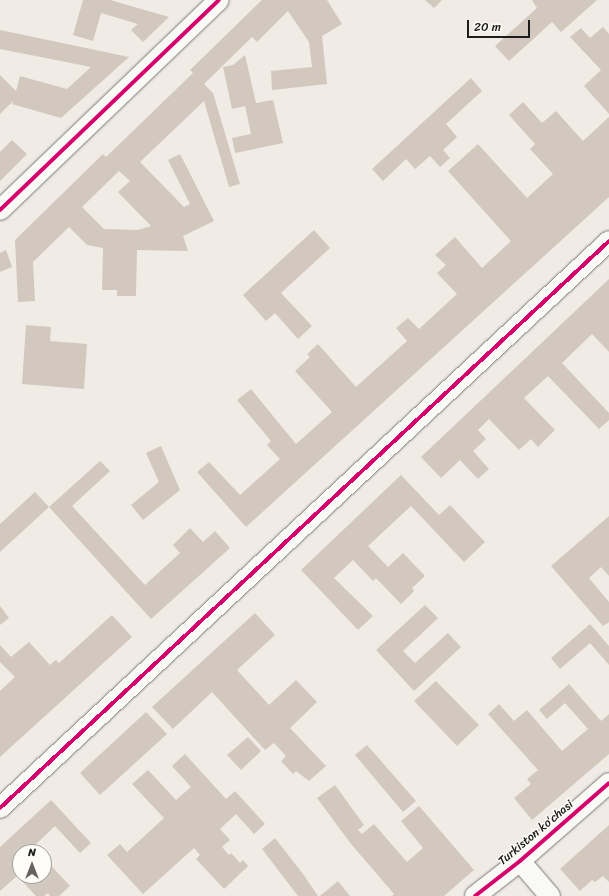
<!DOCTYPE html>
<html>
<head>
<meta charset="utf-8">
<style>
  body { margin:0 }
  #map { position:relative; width:609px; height:896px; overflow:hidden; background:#f0ebe5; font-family:Sriracha,sans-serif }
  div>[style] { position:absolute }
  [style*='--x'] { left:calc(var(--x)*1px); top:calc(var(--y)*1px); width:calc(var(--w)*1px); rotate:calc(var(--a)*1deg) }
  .building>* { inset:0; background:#d2c8be }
  .roads { filter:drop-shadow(0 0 1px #7b7976) drop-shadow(0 0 1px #7b7976) }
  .street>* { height:20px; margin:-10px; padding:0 10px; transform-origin:10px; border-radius:10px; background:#f9f9f6 }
  .cycleway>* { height:4px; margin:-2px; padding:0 2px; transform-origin:2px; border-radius:2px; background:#d6006c }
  span { translate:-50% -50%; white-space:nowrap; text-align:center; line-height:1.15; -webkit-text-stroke:3px #fdfcf7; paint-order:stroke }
  .street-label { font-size:12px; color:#1c1c1c }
  .north { position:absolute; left:12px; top:844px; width:40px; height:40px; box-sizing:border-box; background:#fdfcf7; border:1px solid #a3a29f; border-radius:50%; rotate:0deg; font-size:11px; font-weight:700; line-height:16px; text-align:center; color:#1c1c1c }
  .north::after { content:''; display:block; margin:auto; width:14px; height:18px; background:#666462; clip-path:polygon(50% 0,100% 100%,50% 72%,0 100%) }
  .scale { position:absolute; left:467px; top:20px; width:63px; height:18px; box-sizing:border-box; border:2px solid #1c1c1c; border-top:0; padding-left:5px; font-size:12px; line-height:14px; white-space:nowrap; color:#1c1c1c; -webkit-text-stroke:3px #fdfcf7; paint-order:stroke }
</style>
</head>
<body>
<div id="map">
  <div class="building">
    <div style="clip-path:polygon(83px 0,110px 0,169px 17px,143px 42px,131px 30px,138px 24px,101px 13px,93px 41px,73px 35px)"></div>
    <div style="clip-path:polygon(evenodd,262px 0,327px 0,342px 24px,322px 36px,327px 84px,272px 90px,271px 71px,312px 67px,309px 42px,288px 11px,257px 42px,252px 37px,204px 84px,213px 93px,240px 184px,229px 187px,204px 101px,140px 162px,184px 207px,190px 204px,168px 160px,180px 154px,214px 221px,183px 236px,188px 251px,137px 250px,136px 296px,117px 296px,117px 290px,102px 290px,103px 248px,87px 245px,69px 227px,33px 262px,35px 301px,18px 302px,15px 240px,103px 154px,106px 157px,193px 73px,190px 70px,262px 0,119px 171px,130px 181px,118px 192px,151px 226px,138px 230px,104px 229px,82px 207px,119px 171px)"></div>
    <div style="clip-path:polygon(425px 0,442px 0,434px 8px)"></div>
    <div style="clip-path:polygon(532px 0,597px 0,561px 32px,552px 22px,509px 61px,495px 46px,537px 8px)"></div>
    <div style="clip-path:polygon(603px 27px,609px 34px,609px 114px,584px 86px,601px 70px,570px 37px,581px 28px,590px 38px)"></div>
    <div style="clip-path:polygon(0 30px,129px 57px,61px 118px,12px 104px,13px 101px,0 114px,0 75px,16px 91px,20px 76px,67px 89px,91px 67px,0 49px)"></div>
    <div style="clip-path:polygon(245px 55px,256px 103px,273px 100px,283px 143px,235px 153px,232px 138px,251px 134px,245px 106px,232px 109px,223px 67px,233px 65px)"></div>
    <div style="clip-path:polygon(471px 78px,482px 91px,446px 124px,457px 137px,443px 150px,450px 158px,440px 167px,430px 156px,415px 169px,406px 159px,383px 181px,372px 169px)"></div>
    <div style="clip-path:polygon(523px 102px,542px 123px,556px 111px,583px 141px,609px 117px,609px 197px,246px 527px,197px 472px,209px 462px,240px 495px,280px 459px,267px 445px,271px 441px,237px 400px,251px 389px,296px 444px,332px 412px,295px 371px,310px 357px,307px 354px,318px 344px,356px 387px,407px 341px,396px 328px,408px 318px,419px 329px,457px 294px,437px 273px,446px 265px,435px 255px,455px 237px,482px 268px,511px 241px,448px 171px,478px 144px,527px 198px,553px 174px,530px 149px,535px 144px,509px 115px)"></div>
    <div style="clip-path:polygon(12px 140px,27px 154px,0 181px,0 152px)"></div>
    <div style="clip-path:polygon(314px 230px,330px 248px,281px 293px,312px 326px,298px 339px,275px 313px,266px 321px,243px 295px)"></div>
    <div style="clip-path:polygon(6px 250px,12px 267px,0 272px,0 253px)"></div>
    <div style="clip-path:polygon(609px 279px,609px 352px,592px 334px,562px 363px,609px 413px,609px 420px,599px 429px,548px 376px,524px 398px,555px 430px,538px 447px,531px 439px,519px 450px,489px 419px,478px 430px,486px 439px,473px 451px,489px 469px,478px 479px,460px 460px,441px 478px,421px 457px)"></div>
    <div style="clip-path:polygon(26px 325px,51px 327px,50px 341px,87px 344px,84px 389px,22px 384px)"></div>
    <div style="clip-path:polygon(161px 446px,180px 490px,143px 520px,131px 505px,159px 482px,146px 453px)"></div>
    <div style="clip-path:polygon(100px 461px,110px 471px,72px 506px,145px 585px,180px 553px,173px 545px,190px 528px,203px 542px,215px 531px,230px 548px,151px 619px,49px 507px)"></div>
    <div style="clip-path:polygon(401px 475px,439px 515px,450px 505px,485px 542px,464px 562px,411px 506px,368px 546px,388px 567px,403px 553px,425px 576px,412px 588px,414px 591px,401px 604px,376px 578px,373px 581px,353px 560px,334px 578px,373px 616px,358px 630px,301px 570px)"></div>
    <div style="clip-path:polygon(35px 492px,49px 507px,0 552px,0 524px)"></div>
    <div style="clip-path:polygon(609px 516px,609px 576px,601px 567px,589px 578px,609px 602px,609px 622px,603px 626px,551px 566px)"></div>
    <div style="clip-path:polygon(425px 605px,438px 618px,403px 651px,415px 663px,448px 633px,461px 647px,414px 691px,376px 650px)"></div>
    <div style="clip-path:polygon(0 606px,9px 618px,0 625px)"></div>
    <div style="clip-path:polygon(255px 613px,275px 635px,237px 670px,269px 705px,296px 680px,317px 702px,290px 728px,326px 766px,309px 781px,296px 771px,293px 774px,281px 761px,286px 756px,274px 743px,265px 750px,212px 692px,173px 729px,152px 707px)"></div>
    <div style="clip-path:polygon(112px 615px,132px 637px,0 757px,0 691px,15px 677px,0 662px,0 645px,11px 657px,29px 642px,50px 665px,56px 660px,59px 663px)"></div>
    <div style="clip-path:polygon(590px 624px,609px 646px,609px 665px,590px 643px,560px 669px,551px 658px)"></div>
    <div style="clip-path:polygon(436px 681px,479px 725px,457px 746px,414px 701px)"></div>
    <div style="clip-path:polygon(569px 684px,601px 721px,609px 714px,609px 754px,532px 820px,514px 798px,531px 784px,527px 779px,538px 770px,488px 714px,499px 704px,514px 721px,527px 710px,562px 751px,588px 729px,565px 703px,547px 719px,539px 710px)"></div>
    <div style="clip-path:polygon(146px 712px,167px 734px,100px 795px,80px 773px)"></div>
    <div style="clip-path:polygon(248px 737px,261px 751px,241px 770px,227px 755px)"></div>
    <div style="clip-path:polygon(367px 745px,416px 801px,403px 812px,355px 755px)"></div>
    <div style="clip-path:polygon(185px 754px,226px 799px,235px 791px,265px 824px,254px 834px,236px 814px,220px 829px,230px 840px,222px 847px,229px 855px,231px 853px,240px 863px,243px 860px,248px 866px,224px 889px,196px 859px,200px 855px,194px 848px,143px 894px,107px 855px,120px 844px,127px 852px,164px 818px,132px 784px,148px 770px,176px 800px,191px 787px,172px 766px)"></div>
    <div style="clip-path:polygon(335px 785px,364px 825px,358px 830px,362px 834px,374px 824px,407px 862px,423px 848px,401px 821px,419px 806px,474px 870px,444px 896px,392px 896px,394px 894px,351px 844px,317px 798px)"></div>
    <div style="clip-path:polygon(51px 800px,91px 843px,80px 853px,55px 826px,34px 846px,39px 852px,20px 852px,20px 876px,44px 876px,44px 858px,70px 886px,59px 896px,50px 896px,48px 893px,44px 896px,36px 896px,17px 876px,0 891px,0 847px)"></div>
    <div style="clip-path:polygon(609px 825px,609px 882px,603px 876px,595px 882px,592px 880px,580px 891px,560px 869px)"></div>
    <div style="clip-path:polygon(275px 838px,303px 874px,318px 896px,298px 896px,262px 849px)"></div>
    <div style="clip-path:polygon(338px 881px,350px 896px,320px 896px)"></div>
  </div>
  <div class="roads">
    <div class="street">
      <div style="--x:0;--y:210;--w:303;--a:-43.8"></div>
      <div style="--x:0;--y:808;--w:832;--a:-42.95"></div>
      <div style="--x:520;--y:861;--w:46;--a:49.4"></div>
      <div style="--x:475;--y:896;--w:57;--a:-37.9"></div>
      <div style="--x:520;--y:861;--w:118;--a:-41.2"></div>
    </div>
  </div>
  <div class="cycleway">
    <div style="--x:0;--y:210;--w:303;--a:-43.8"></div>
    <div style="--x:0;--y:808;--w:832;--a:-42.95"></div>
    <div style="--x:475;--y:896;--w:57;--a:-37.9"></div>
    <div style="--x:520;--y:861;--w:118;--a:-41.2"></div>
  </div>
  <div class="street-label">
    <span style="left:536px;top:833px;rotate:-40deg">Turkiston koʻchasi</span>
  </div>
  <div class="north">N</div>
  <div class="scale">20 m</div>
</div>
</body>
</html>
